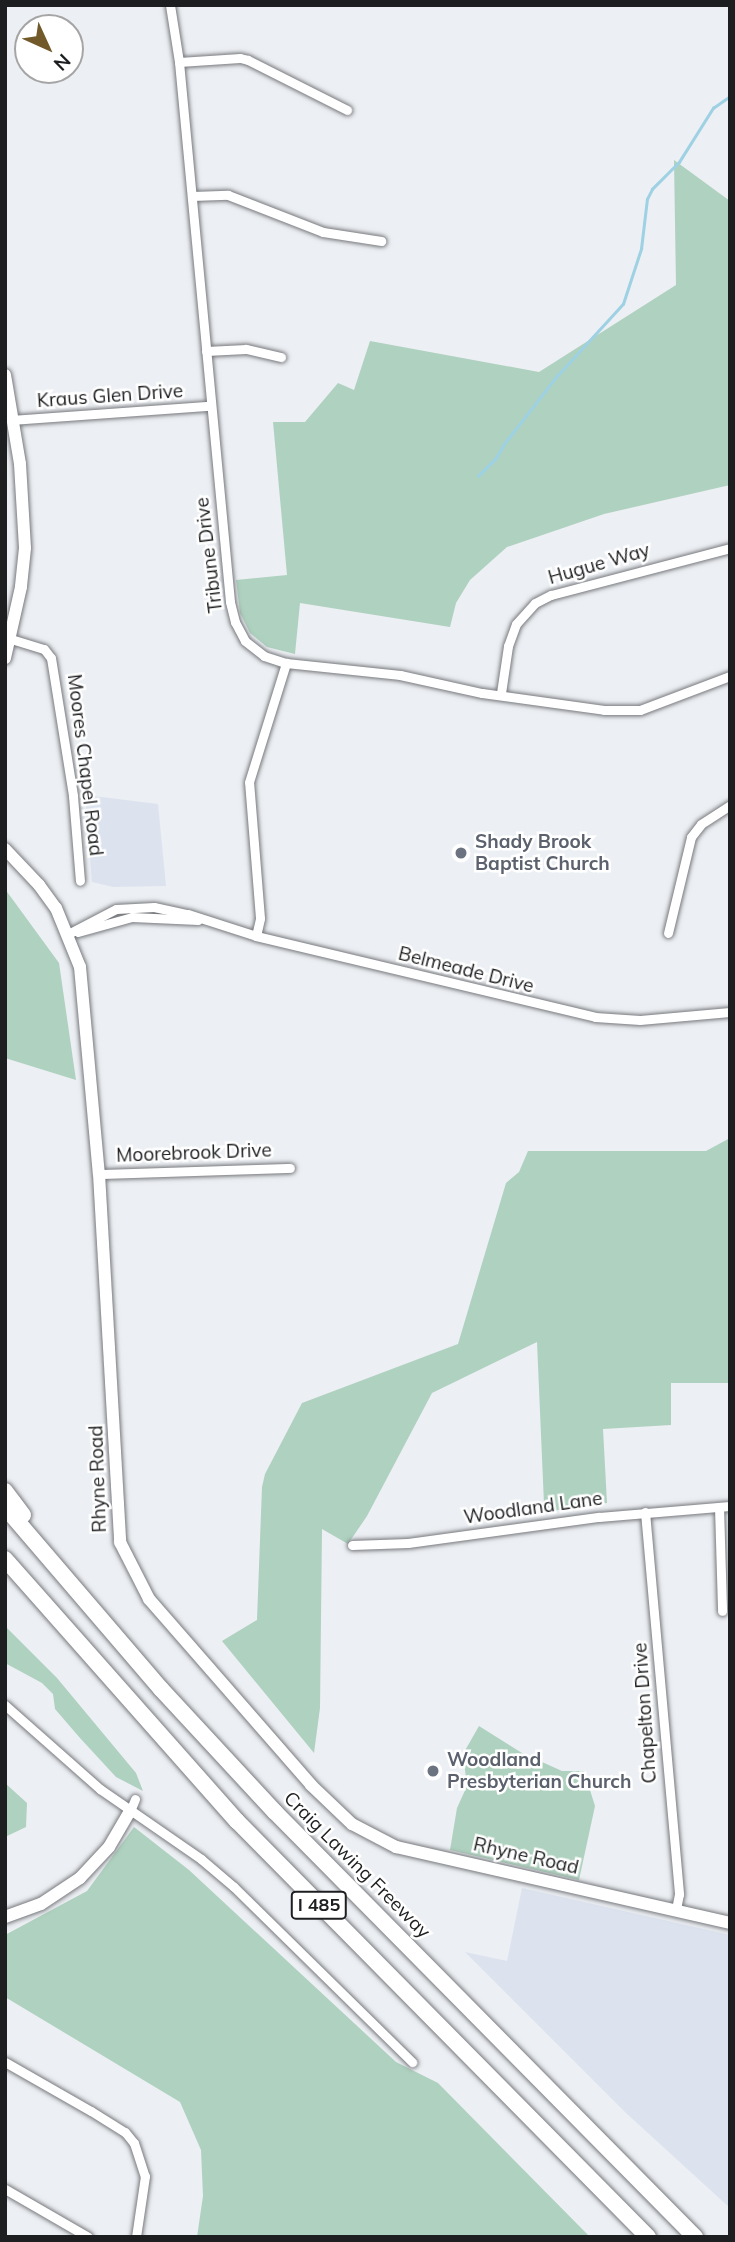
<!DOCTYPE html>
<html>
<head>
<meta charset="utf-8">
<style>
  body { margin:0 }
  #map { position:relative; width:735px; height:2242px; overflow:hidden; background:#eceff3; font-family:Mulish,sans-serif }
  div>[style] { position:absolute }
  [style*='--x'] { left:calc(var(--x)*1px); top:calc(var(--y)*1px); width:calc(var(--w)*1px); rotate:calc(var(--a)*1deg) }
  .built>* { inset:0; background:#dce3ee }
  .green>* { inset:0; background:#afd1bf }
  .stream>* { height:2.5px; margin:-1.25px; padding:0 1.25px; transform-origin:1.25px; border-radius:1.25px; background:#9dd1e3 }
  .roads { filter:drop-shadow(0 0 2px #77797d) drop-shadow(0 0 2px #77797d) }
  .street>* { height:9px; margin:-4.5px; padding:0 4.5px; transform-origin:4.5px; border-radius:4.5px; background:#fff }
  .secondary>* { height:12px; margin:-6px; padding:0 6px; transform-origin:6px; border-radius:6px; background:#fff }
  .highway>* { height:16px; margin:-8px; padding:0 8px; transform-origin:8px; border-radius:8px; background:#fff }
  .dots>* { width:19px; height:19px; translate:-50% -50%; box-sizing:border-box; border:4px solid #fff; border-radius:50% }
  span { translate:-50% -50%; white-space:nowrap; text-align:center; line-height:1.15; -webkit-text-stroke:5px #fff; paint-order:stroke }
  .shield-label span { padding:2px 5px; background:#fff; border:2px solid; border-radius:5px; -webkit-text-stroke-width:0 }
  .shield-label { font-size:18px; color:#1d1e20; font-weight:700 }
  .street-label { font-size:19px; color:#1d1e20 }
  .worship-label { font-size:19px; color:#5b616d; font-weight:700 }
  .left { translate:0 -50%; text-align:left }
  .frame { position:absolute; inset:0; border:7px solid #1d1e20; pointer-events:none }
  .north { position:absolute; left:14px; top:14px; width:70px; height:70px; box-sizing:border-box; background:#fff; border:2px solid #a5a5a6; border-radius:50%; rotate:135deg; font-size:19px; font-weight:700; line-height:28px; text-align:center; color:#1d1e20 }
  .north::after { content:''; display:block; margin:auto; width:24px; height:32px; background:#72592a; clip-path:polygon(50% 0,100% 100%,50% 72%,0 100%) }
</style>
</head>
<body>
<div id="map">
  <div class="built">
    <div style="clip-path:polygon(85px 795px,158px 804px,166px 886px,113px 887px,92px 882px)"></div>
    <div style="clip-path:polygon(522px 1888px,730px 1935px,730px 2208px,626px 2113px,465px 1952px,507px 1961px)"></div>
  </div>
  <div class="green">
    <div style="clip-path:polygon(674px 160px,730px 201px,730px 485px,604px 514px,507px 547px,470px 580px,456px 603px,450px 627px,300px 603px,295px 654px,267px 647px,250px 633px,240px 613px,236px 580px,287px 575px,273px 422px,305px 422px,338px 383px,354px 390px,370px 341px,539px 372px,676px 285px)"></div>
    <div style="clip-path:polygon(5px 889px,59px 963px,76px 1080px,5px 1058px)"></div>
    <div style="clip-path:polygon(730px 1138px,730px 1383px,671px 1383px,671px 1425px,603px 1429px,607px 1503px,537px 1513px,544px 1504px,537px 1342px,432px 1393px,367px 1516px,348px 1544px,322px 1529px,320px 1708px,314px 1753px,222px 1641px,257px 1620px,262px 1487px,265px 1474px,302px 1403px,458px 1344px,506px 1183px,519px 1172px,528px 1151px,706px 1151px)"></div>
    <div style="clip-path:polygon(5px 1626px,57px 1678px,136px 1773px,143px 1791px,116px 1777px,80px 1738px,55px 1709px,53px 1694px,42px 1683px,5px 1663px)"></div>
    <div style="clip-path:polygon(479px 1726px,522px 1753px,562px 1771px,584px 1771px,595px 1806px,579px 1880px,450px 1850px,457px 1808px,467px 1786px,463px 1754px)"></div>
    <div style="clip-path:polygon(5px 1783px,27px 1803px,26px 1827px,5px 1837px)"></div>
    <div style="clip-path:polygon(134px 1827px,189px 1870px,396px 2062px,438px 2083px,590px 2237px,197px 2237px,203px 2196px,201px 2150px,180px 2102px,5px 1997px,5px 1935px,87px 1891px)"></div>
  </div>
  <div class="stream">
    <div style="--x:478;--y:476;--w:25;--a:-45"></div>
    <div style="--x:496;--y:458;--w:16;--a:-60"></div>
    <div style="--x:504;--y:444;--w:85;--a:-52.2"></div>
    <div style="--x:556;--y:377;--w:99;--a:-47.5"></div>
    <div style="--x:623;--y:304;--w:58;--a:-71.9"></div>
    <div style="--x:641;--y:249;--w:50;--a:-83.2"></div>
    <div style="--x:647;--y:199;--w:11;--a:-63"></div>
    <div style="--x:652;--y:189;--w:38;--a:-45"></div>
    <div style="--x:679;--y:162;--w:64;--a:-57.8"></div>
    <div style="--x:713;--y:108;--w:21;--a:-35"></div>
  </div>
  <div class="roads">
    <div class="street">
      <div style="--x:170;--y:5;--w:58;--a:81"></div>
      <div style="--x:179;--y:62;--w:542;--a:84.6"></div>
      <div style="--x:230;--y:602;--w:21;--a:76"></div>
      <div style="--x:235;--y:622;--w:21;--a:62"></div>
      <div style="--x:245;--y:641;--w:24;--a:38"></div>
      <div style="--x:264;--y:656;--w:23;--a:18"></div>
      <div style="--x:286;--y:663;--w:115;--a:6"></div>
      <div style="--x:400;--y:675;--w:84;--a:12.4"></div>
      <div style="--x:482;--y:693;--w:123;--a:7.9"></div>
      <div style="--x:604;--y:710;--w:36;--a:0"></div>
      <div style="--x:640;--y:710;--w:96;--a:-20.7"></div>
      <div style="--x:179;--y:62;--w:61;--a:-3.8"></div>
      <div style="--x:240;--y:58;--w:8;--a:14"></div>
      <div style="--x:248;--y:60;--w:111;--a:26.8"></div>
      <div style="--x:192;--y:196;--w:36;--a:-2"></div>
      <div style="--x:228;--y:195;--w:102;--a:21.3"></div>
      <div style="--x:323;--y:232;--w:59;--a:8.8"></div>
      <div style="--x:206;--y:351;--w:40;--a:-2.9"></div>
      <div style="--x:246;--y:349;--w:36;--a:13"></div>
      <div style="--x:12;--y:420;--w:197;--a:-4.1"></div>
      <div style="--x:11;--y:639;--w:34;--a:17"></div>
      <div style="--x:44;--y:649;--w:11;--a:52"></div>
      <div style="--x:51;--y:658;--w:140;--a:80.9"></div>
      <div style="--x:73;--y:796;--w:85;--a:85.3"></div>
      <div style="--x:501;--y:693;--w:48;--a:-81.5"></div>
      <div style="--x:508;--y:646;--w:23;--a:-70"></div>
      <div style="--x:516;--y:624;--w:28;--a:-48"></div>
      <div style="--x:535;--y:603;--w:18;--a:-27"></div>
      <div style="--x:551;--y:595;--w:185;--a:-14.7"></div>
      <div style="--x:78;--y:932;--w:56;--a:-15.5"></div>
      <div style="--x:132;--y:917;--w:66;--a:2.6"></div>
      <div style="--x:668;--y:933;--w:99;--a:-76.5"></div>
      <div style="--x:691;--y:837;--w:16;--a:-52"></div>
      <div style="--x:701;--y:824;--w:35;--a:-33"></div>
      <div style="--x:68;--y:934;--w:54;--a:-27.5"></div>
      <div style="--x:116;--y:909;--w:38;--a:-3"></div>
      <div style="--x:154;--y:907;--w:35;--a:12"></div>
      <div style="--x:188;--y:914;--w:71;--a:17.9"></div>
      <div style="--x:256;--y:936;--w:349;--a:13.4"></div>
      <div style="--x:595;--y:1017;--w:45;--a:3.8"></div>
      <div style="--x:640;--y:1020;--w:90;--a:-5.1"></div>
      <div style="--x:256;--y:936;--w:18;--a:-77"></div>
      <div style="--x:260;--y:918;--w:136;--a:-94.6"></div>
      <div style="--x:249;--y:782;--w:125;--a:-72.7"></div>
      <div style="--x:99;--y:1174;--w:191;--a:-1.8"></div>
      <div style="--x:719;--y:1507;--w:104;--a:88.3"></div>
      <div style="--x:645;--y:1512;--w:384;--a:84.9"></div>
      <div style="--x:679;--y:1894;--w:16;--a:101"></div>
      <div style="--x:352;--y:1545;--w:56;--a:-2"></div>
      <div style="--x:408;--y:1543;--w:193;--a:-7.8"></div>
      <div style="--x:599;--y:1517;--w:131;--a:-4.8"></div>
      <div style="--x:5;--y:1705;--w:127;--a:41.5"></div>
      <div style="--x:100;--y:1789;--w:123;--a:34.7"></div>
      <div style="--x:201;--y:1859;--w:43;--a:40.3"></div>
      <div style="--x:234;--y:1887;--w:250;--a:44.5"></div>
      <div style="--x:130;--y:1811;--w:13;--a:-67"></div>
      <div style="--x:5;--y:2062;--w:99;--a:29.7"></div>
      <div style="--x:91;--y:2111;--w:40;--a:32"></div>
      <div style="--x:125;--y:2132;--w:14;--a:51"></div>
      <div style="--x:134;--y:2143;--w:35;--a:72"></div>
      <div style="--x:145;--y:2176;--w:62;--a:98.4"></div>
      <div style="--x:5;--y:2189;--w:96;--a:30"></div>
    </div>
    <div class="secondary">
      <div style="--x:5;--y:375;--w:90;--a:80.4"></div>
      <div style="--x:20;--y:464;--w:84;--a:86.6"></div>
      <div style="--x:25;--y:548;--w:39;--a:96"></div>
      <div style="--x:21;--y:587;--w:73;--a:102.7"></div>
      <div style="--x:5;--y:849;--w:50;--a:46.6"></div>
      <div style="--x:39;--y:885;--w:29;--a:54"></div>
      <div style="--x:56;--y:908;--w:64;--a:67.9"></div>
      <div style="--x:80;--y:967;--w:208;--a:84.8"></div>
      <div style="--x:99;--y:1174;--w:369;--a:86.7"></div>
      <div style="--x:120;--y:1542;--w:64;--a:63"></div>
      <div style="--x:149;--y:1599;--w:247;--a:48.9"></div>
      <div style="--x:311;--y:1785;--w:57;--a:43.6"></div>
      <div style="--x:352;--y:1824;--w:50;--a:27.6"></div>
      <div style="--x:396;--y:1847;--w:343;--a:12.8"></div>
      <div style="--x:5;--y:1917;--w:38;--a:-20"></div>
      <div style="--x:41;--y:1904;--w:47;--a:-33.7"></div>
      <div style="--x:80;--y:1878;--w:42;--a:-46.9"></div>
      <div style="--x:109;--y:1847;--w:42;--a:-59.7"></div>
    </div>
    <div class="highway">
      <div style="--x:5;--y:1491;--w:30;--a:53"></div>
      <div style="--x:5;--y:1507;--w:240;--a:49.4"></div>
      <div style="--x:161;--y:1689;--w:168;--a:47.2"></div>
      <div style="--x:275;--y:1812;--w:598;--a:45.34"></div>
      <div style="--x:5;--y:1559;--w:350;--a:48.5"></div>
      <div style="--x:237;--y:1821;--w:585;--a:45.35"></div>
    </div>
  </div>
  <div class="dots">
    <div style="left:461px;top:853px;background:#6b7280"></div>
    <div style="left:433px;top:1771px;background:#6b7280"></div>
  </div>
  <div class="shield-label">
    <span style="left:319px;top:1905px">I 485</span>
  </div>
  <div class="street-label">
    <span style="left:110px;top:396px;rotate:-4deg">Kraus Glen Drive</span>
    <span style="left:209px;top:555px;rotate:-97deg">Tribune Drive</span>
    <span style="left:599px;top:564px;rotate:-16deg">Hugue Way</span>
    <span style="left:85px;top:765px;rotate:83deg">Moores Chapel Road</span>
    <span style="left:466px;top:970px;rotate:14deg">Belmeade Drive</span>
    <span style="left:194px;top:1153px;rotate:-2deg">Moorebrook Drive</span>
    <span style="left:98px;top:1479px;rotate:-92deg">Rhyne Road</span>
    <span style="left:533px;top:1508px;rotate:-8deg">Woodland Lane</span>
    <span style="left:645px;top:1713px;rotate:-94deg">Chapelton Drive</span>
    <span style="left:526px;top:1856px;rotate:13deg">Rhyne Road</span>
    <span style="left:357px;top:1865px;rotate:45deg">Craig Lawing Freeway</span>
  </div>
  <div class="worship-label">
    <span class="left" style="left:475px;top:853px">Shady Brook<br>Baptist Church</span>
    <span class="left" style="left:447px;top:1771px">Woodland<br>Presbyterian Church</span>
  </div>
  <div class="frame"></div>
  <div class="north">N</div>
</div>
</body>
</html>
